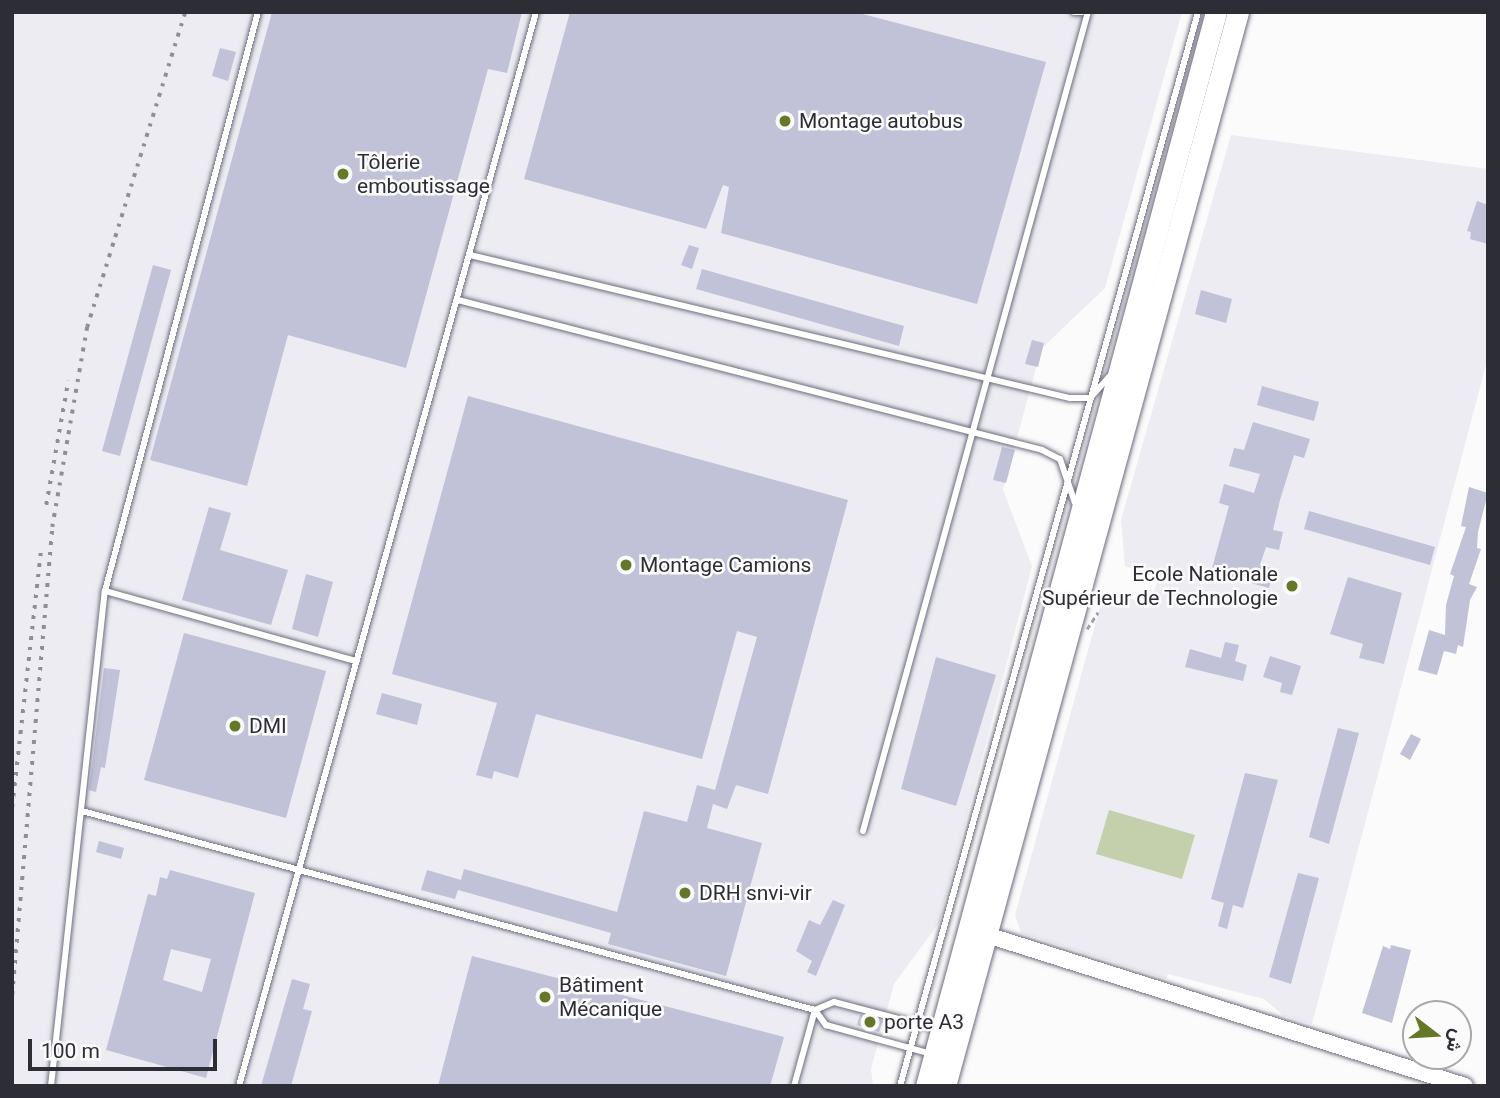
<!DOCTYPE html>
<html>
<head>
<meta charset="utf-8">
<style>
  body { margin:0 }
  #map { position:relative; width:1500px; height:1098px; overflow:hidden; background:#fbfbfb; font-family:Roboto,Vazirmatn,sans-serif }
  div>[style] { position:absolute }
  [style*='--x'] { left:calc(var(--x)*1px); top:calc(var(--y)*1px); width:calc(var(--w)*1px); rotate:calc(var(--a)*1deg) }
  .built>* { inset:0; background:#ececf2 }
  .green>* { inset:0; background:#c4d0ac }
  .building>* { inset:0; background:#c1c1d7 }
  .path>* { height:2.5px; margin-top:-1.25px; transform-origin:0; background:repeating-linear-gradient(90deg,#a4a4a8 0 5px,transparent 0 8.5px) }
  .roads { filter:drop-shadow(0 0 2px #6d6d81) drop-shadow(0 0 2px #6d6d81) }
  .service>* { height:6px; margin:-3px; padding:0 3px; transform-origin:3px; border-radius:3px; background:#fff }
  .tertiary>* { height:16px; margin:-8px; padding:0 8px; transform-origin:8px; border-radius:8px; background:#fff }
  .trunk>* { height:21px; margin:-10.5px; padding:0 10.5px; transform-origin:10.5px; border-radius:10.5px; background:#fff }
  .rail>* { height:3.5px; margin-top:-1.75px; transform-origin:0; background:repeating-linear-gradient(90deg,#8e8e93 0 3.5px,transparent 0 10.5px) }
  .path-bridge>* { height:2.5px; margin-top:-1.25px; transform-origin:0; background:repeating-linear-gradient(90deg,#a4a4a8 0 5px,transparent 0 8.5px) }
  .dots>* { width:19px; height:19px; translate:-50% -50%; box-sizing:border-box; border:4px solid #fbfbfb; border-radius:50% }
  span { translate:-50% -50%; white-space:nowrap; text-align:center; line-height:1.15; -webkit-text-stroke:5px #fbfbfb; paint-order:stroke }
  .poi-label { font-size:21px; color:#2d2d36 }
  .left { translate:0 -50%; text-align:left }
  .right { translate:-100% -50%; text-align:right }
  .frame { position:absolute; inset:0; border:14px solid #2d2d36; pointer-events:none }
  .north { position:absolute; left:1402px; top:1000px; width:70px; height:70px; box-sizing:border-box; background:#fbfbfb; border:2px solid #a9a9ac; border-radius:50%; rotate:107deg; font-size:19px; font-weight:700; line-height:28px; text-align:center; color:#2d2d36 }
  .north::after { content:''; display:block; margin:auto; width:24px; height:32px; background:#647827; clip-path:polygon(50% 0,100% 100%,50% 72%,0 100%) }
  .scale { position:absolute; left:28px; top:1039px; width:189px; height:32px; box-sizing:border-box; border:4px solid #2d2d36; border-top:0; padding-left:9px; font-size:21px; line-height:24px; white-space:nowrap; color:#2d2d36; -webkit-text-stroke:5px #fbfbfb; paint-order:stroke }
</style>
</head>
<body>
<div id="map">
  <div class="built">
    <div style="clip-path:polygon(12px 12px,1182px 12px,1105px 288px,1041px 349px,1003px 490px,1032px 566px,939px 923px,894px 984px,871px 1069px,873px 1086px,12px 1086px)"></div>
    <div style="clip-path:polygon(1231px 135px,1488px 169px,1488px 357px,1312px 1024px,1284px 1016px,1264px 999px,1168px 974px,1166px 979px,1021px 933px,1015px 915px,1103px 596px,1151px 600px,1159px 577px,1125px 566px,1121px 520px)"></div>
  </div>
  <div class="green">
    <div style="clip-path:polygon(1109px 810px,1195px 835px,1182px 879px,1096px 854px)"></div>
  </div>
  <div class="building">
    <div style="clip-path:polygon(272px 12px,522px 12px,507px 73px,488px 69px,406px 368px,288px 335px,247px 486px,150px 460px)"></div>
    <div style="clip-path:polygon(570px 12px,855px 12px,1046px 62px,977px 304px,721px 233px,729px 187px,723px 185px,706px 229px,524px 179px)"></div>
    <div style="clip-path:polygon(220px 48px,236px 52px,228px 81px,212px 76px)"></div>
    <div style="clip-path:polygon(1477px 201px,1488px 205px,1488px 244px,1470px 239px,1471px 232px,1467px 231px)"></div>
    <div style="clip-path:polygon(689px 245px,699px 248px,692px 269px,681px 265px)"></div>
    <div style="clip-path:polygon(153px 265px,171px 270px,120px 456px,102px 451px)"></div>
    <div style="clip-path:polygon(702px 269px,904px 326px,899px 346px,696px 289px)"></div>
    <div style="clip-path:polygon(1201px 290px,1232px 299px,1226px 323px,1195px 314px)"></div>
    <div style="clip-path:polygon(1032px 340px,1044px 343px,1038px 367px,1025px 364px)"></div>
    <div style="clip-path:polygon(1262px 386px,1319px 402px,1314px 421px,1257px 405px)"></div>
    <div style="clip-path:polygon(468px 396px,848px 500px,768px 794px,736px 785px,727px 809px,713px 804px,707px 828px,762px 843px,726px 976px,608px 944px,611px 933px,458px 890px,455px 899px,421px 890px,427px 870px,461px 880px,464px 869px,617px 912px,644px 811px,687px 822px,697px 785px,715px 790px,757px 637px,737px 631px,702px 759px,536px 714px,518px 778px,494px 771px,492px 779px,476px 775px,497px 703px,392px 674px)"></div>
    <div style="clip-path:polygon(1253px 422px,1310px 439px,1304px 458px,1294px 455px,1280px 500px,1273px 530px,1283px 532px,1279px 550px,1266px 547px,1260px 565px,1274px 569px,1269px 588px,1211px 572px,1229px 506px,1219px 503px,1224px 484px,1254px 493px,1260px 474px,1229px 466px,1234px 448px,1244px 450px)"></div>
    <div style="clip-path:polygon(1002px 447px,1015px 450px,1006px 483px,993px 480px)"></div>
    <div style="clip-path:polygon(1469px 487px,1488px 493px,1478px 532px,1477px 548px,1481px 549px,1469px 584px,1477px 587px,1470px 600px,1463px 647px,1458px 645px,1456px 654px,1444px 651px,1437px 675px,1418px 670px,1429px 630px,1445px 635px,1446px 605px,1454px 576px,1450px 574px,1466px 527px,1461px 526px)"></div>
    <div style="clip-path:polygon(209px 507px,231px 513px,220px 550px,288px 570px,271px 625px,182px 600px)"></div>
    <div style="clip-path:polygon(1309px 511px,1435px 547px,1430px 565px,1304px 529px)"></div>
    <div style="clip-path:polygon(306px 574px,333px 582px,318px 637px,292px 629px)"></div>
    <div style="clip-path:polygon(1348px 577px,1402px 593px,1384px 664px,1359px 658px,1363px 644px,1330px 634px)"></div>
    <div style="clip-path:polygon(184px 633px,326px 671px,286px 818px,144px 780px)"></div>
    <div style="clip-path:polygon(1225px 642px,1239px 645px,1235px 661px,1247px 665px,1243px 681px,1185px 667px,1190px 649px,1221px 658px)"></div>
    <div style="clip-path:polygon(1270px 656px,1301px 666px,1292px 695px,1280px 692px,1282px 683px,1263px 677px)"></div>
    <div style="clip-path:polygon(936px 657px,996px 675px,956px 806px,901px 789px)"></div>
    <div style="clip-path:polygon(104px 668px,120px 670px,105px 768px,101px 767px,96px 792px,89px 790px)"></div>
    <div style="clip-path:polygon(382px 693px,422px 704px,417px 725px,376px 714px)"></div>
    <div style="clip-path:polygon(1338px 728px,1359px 733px,1329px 844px,1309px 837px)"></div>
    <div style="clip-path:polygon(1411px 734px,1421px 739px,1410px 760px,1400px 754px)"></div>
    <div style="clip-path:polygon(1245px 773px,1278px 780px,1243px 908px,1233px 905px,1227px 929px,1218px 926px,1224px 903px,1211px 899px)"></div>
    <div style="clip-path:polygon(99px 841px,124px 848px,121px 859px,96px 852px)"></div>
    <div style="clip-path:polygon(evenodd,170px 870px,255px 893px,206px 1078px,106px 1050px,148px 894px,156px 896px,160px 877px,167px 879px,170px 870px,171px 949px,211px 959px,202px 992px,163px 980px,171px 949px)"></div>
    <div style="clip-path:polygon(1298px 873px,1319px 878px,1291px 984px,1269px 977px)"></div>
    <div style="clip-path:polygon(833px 900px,845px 905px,816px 976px,807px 972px,812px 961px,796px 951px,809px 920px,820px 925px)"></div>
    <div style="clip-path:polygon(1391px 945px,1411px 950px,1392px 1023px,1362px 1013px,1383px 946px,1390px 949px)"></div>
    <div style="clip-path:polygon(472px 956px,784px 1037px,770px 1086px,438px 1086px)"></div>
    <div style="clip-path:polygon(292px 979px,310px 984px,303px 1009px,312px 1011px,291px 1086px,261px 1086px)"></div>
    <div style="clip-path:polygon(860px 1015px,883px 1021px,879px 1032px,857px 1025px)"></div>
  </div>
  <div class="path">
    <div style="--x:1087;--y:629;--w:20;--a:-57"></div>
  </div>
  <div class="roads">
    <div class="service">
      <div style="--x:1074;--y:12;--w:8;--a:0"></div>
      <div style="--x:470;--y:255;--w:617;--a:13.41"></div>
      <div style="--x:1070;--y:398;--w:20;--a:0"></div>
      <div style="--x:1090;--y:398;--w:30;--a:-48"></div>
      <div style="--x:458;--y:300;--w:603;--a:14.4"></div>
      <div style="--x:1042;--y:450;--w:20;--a:27"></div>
      <div style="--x:1060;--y:459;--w:46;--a:71.2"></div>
      <div style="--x:105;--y:591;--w:261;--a:15.6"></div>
      <div style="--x:82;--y:811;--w:760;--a:15.19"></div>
      <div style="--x:815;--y:1010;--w:19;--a:54"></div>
      <div style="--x:826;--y:1025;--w:109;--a:15.4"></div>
      <div style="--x:863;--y:831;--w:849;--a:-74.64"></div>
      <div style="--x:815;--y:1010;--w:21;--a:-23"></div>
      <div style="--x:834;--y:1002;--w:106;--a:14.7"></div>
      <div style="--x:51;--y:1086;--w:498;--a:-83.8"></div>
      <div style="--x:105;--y:591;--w:599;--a:-75.2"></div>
      <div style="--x:239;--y:1086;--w:1114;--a:-74.54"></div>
      <div style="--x:794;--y:1086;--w:79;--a:-74.6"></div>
      <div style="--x:900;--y:1086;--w:1115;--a:-74.49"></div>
    </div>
    <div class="tertiary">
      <div style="--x:987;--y:935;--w:501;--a:17.53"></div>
    </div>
    <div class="trunk">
      <div style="--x:926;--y:1086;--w:1112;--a:-74.89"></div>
      <div style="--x:945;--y:1086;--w:1113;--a:-74.74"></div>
    </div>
  </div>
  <div class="rail">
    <div style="--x:46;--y:505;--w:126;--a:-79.9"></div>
    <div style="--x:12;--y:807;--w:259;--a:-83.6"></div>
    <div style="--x:12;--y:995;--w:470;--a:-85.1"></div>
    <div style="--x:52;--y:527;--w:203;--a:-80.1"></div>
    <div style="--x:87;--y:327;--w:330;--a:-72.7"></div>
  </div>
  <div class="path-bridge">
    <div style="--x:1046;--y:593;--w:51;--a:14.9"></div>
  </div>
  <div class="dots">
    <div style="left:785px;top:121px;background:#647827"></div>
    <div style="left:343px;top:174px;background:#647827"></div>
    <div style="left:626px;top:565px;background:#647827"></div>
    <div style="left:1292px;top:586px;background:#647827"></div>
    <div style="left:235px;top:726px;background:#647827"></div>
    <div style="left:685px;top:893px;background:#647827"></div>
    <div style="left:545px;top:997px;background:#647827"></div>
    <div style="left:870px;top:1022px;background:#647827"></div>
  </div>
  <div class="poi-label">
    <span class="left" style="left:799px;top:121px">Montage autobus</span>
    <span class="left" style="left:357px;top:174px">Tôlerie<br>emboutissage</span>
    <span class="left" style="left:640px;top:565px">Montage Camions</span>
    <span class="right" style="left:1278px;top:586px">Ecole Nationale<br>Supérieur de Technologie</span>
    <span class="left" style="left:249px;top:726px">DMI</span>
    <span class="left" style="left:699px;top:893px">DRH snvi-vir</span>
    <span class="left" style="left:559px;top:997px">Bâtiment<br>Mécanique</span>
    <span class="left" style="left:884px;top:1022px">porte A3</span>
  </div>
  <div class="frame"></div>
  <div class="north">ش</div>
  <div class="scale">100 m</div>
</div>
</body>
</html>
